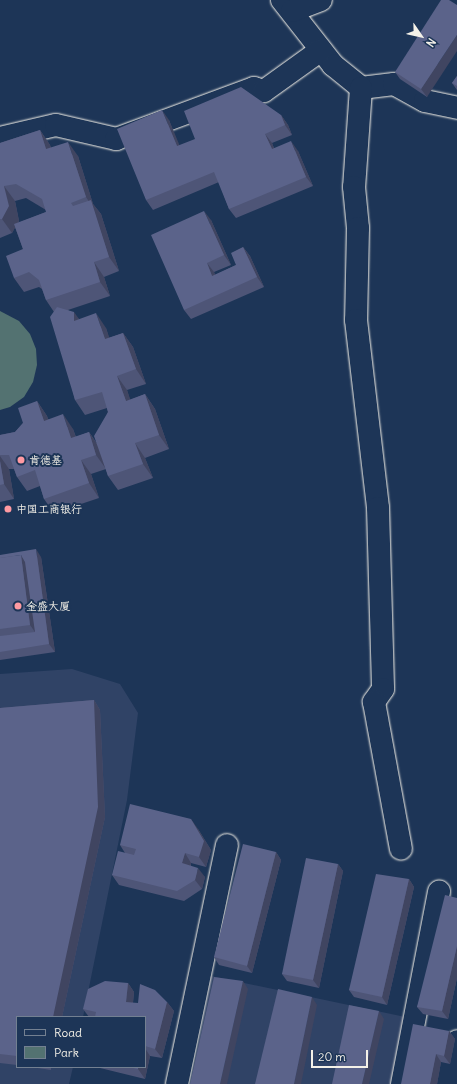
<!DOCTYPE html>
<html>
<head>
<meta charset="utf-8">
<style>
  body { margin:0 }
  #map { position:relative; width:457px; height:1084px; overflow:hidden; background:#1d3557; font-family:Delius,"LXGW WenKai TC",sans-serif }
  div>[style] { position:absolute }
  [style*='--x'] { left:calc(var(--x)*1px); top:calc(var(--y)*1px); width:calc(var(--w)*1px); rotate:calc(var(--a)*1deg) }
  .built>* { inset:0; background:#304366 }
  .green>* { inset:0; background:#537271 }
  .roads { filter:drop-shadow(0 0 1px #f4f1e8) drop-shadow(0 0 1px #f4f1e8) }
  .minor>* { height:22px; margin:-11px; padding:0 11px; transform-origin:11px; border-radius:11px; background:#1d3557 }
  .wall>* { inset:0; background:#4e5577 }
  .shaded-wall>* { inset:0; background:#404561 }
  .building>* { inset:0; background:#5b638a }
  .dots>* { width:11px; height:11px; translate:-50% -50%; box-sizing:border-box; border:2px solid #1d3557; border-radius:50% }
  span { translate:-50% -50%; white-space:nowrap; text-align:center; line-height:1.15; -webkit-text-stroke:4px #1d3557; paint-order:stroke }
  .poi-label { font-size:11px; color:#f4f1e8 }
  .left { translate:0 -50%; text-align:left }
  .legend { position:absolute; left:16px; top:1016px; width:130px; height:52px; box-sizing:border-box; background:#1d3557; border:1px solid #738091; margin:0; padding:5px 7px; list-style:none; font-size:12px; color:#f4f1e8 }
  .legend li { display:flex; align-items:center; gap:8px; height:20px }
  .legend b { width:20px; border:1px solid #738091 }
  .north { position:absolute; left:401px; top:16px; width:40px; height:40px; -webkit-text-stroke:3px #1d3557; paint-order:stroke; rotate:124deg; font-size:11px; font-weight:700; line-height:16px; text-align:center; color:#f4f1e8 }
  .north::after { content:''; display:block; margin:auto; width:14px; height:18px; background:#f4f1e8; clip-path:polygon(50% 0,100% 100%,50% 72%,0 100%) }
  .scale { position:absolute; left:311px; top:1050px; width:57px; height:18px; box-sizing:border-box; border:2px solid #f4f1e8; border-top:0; padding-left:5px; font-size:12px; line-height:14px; white-space:nowrap; color:#f4f1e8; -webkit-text-stroke:3px #1d3557; paint-order:stroke }
</style>
</head>
<body>
<div id="map">
  <div class="built">
    <div style="clip-path:polygon(72px 669px,120px 684px,138px 713px,127px 800px,83px 1017px,17px 1017px,17px 1067px,73px 1067px,69px 1084px,0 1084px,0 674px)"></div>
    <div style="clip-path:polygon(211px 976px,410px 1018px,396px 1084px,191px 1084px)"></div>
  </div>
  <div class="green">
    <div style="clip-path:polygon(0 311px,19px 321px,30px 334px,36px 349px,37px 365px,33px 382px,24px 397px,10px 407px,0 410px)"></div>
  </div>
  <div class="roads">
    <div class="minor">
      <div style="--x:282;--y:0;--w:83;--a:51.9"></div>
      <div style="--x:333;--y:65;--w:36;--a:39"></div>
      <div style="--x:361;--y:88;--w:33;--a:-7"></div>
      <div style="--x:394;--y:84;--w:35;--a:29"></div>
      <div style="--x:425;--y:101;--w:33;--a:12"></div>
      <div style="--x:292;--y:11;--w:31;--a:-21"></div>
      <div style="--x:361;--y:88;--w:99;--a:94"></div>
      <div style="--x:354;--y:187;--w:41;--a:84.4"></div>
      <div style="--x:358;--y:228;--w:92;--a:91.2"></div>
      <div style="--x:356;--y:320;--w:189;--a:83.3"></div>
      <div style="--x:378;--y:508;--w:181;--a:88.4"></div>
      <div style="--x:383;--y:689;--w:16;--a:125"></div>
      <div style="--x:374;--y:702;--w:149;--a:79.6"></div>
      <div style="--x:0;--y:138;--w:57;--a:-13.1"></div>
      <div style="--x:56;--y:125;--w:62;--a:13.1"></div>
      <div style="--x:116;--y:139;--w:147;--a:-20.3"></div>
      <div style="--x:254;--y:88;--w:10;--a:17"></div>
      <div style="--x:264;--y:91;--w:70;--a:-35.7"></div>
      <div style="--x:177;--y:1084;--w:244;--a:-78.2"></div>
      <div style="--x:402;--y:1084;--w:196;--a:-79.1"></div>
      <div style="--x:446;--y:1084;--w:44;--a:-75.7"></div>
    </div>
  </div>
  <div class="wall">
    <div style="clip-path:polygon(457px 5px,427px 97px,400px 79px,395px 72px)"></div>
    <div style="clip-path:polygon(457px 76px,457px 90px,452px 83px)"></div>
    <div style="clip-path:polygon(281px 115px,288px 125px,292px 135px,272px 143px,274px 148px,298px 151px,313px 186px,236px 218px,229px 209px,219px 182px,153px 210px,146px 200px,169px 120px,179px 146px)"></div>
    <div style="clip-path:polygon(evenodd,40px 130px,50px 145px,51px 148px,78px 156px,93px 204px,101px 214px,119px 271px,104px 277px,110px 296px,68px 310px,79px 319px,106px 328px,109px 338px,123px 333px,133px 347px,146px 384px,127px 390px,130px 400px,145px 394px,155px 409px,169px 449px,145px 458px,153px 478px,118px 490px,108px 476px,106px 469px,91px 474px,99px 498px,54px 513px,44px 499px,40px 486px,27px 491px,17px 477px,14px 469px,9px 469px,14px 499px,0 502px,0 435px,15px 432px,23px 423px,37px 401px,47px 416px,48px 419px,73px 429px,76px 437px,89px 432px,98px 445px,108px 412px,107px 408px,85px 415px,75px 400px,54px 312px,46px 300px,42px 289px,39px 287px,24px 292px,14px 278px,23px 249px,15px 227px,12px 233px,0 238px,0 143px,40px 130px,26px 198px,46px 210px,46px 212px,18px 223px,19px 221px,15px 201px,26px 198px)"></div>
    <div style="clip-path:polygon(211px 220px,231px 265px,214px 272px,215px 275px,236px 265px,243px 247px,250px 256px,264px 287px,191px 319px,184px 310px)"></div>
    <div style="clip-path:polygon(0 555px,41px 557px,55px 652px,0 660px)"></div>
    <div style="clip-path:polygon(94px 700px,100px 710px,105px 817px,62px 1017px,17px 1017px,17px 1065px,0 1063px,0 708px)"></div>
    <div style="clip-path:polygon(198px 829px,211px 850px,206px 867px,191px 863px,191px 866px,205px 877px,202px 889px,184px 901px,119px 885px,112px 875px,125px 853px,120px 845px)"></div>
    <div style="clip-path:polygon(276px 852px,281px 860px,252px 973px,219px 965px,214px 957px)"></div>
    <div style="clip-path:polygon(338px 864px,343px 871px,319px 988px,287px 981px,282px 974px)"></div>
    <div style="clip-path:polygon(409px 879px,414px 887px,387px 1005px,354px 997px,349px 990px)"></div>
    <div style="clip-path:polygon(457px 898px,457px 978px,448px 1019px,423px 1014px,417px 1007px)"></div>
    <div style="clip-path:polygon(128px 983px,134px 992px,133px 1003px,138px 1003px,167px 1002px,174px 1011px,162px 1058px,150px 1056px,145px 1079px,96px 1067px,145px 1067px,145px 1017px,89px 1017px,83px 1009px)"></div>
    <div style="clip-path:polygon(449px 1031px,455px 1039px,450px 1064px,441px 1062px,437px 1084px,401px 1084px)"></div>
    <div style="clip-path:polygon(31px 1067px,51px 1067px,51px 1070px)"></div>
  </div>
  <div class="shaded-wall">
    <div style="clip-path:polygon(457px 35px,457px 51px,427px 97px,421px 89px)"></div>
    <div style="clip-path:polygon(162px 110px,169px 120px,184px 156px,177px 146px)"></div>
    <div style="clip-path:polygon(281px 115px,288px 125px,292px 135px,285px 125px)"></div>
    <div style="clip-path:polygon(40px 130px,50px 145px,56px 164px,46px 149px)"></div>
    <div style="clip-path:polygon(265px 134px,272px 143px,278px 159px,272px 149px)"></div>
    <div style="clip-path:polygon(291px 141px,298px 151px,313px 186px,306px 177px)"></div>
    <div style="clip-path:polygon(68px 142px,78px 156px,93px 204px,101px 214px,119px 271px,109px 257px,93px 208px,86px 197px)"></div>
    <div style="clip-path:polygon(4px 186px,15px 201px,19px 221px,12px 233px,2px 219px)"></div>
    <div style="clip-path:polygon(204px 211px,211px 220px,231px 265px,224px 255px)"></div>
    <div style="clip-path:polygon(243px 247px,250px 256px,264px 287px,257px 277px)"></div>
    <div style="clip-path:polygon(94px 262px,104px 277px,110px 296px,100px 282px)"></div>
    <div style="clip-path:polygon(207px 263px,214px 272px,219px 285px,212px 276px)"></div>
    <div style="clip-path:polygon(74px 312px,84px 326px,74px 321px)"></div>
    <div style="clip-path:polygon(96px 313px,106px 328px,115px 354px,105px 339px)"></div>
    <div style="clip-path:polygon(123px 333px,133px 347px,146px 384px,136px 369px)"></div>
    <div style="clip-path:polygon(117px 376px,127px 390px,136px 416px,126px 401px)"></div>
    <div style="clip-path:polygon(145px 394px,155px 409px,169px 449px,159px 435px)"></div>
    <div style="clip-path:polygon(37px 401px,47px 416px,54px 435px,44px 421px)"></div>
    <div style="clip-path:polygon(63px 414px,73px 429px,81px 453px,71px 438px)"></div>
    <div style="clip-path:polygon(89px 432px,99px 447px,106px 469px,96px 455px)"></div>
    <div style="clip-path:polygon(135px 443px,145px 458px,153px 478px,143px 464px)"></div>
    <div style="clip-path:polygon(0 456px,9px 469px,14px 499px,4px 484px,0 461px)"></div>
    <div style="clip-path:polygon(81px 460px,91px 474px,99px 498px,89px 483px)"></div>
    <div style="clip-path:polygon(36px 549px,41px 557px,55px 652px,49px 644px)"></div>
    <div style="clip-path:polygon(21px 555px,31px 570px,40px 639px,30px 625px)"></div>
    <div style="clip-path:polygon(94px 700px,100px 710px,105px 817px,62px 1017px,53px 1017px)"></div>
    <div style="clip-path:polygon(191px 819px,198px 829px,211px 850px,206px 867px,199px 857px)"></div>
    <div style="clip-path:polygon(276px 852px,281px 860px,252px 973px,247px 966px)"></div>
    <div style="clip-path:polygon(185px 853px,191px 863px,189px 873px,182px 863px)"></div>
    <div style="clip-path:polygon(338px 864px,343px 871px,319px 988px,313px 980px)"></div>
    <div style="clip-path:polygon(198px 868px,205px 877px,202px 889px,195px 880px)"></div>
    <div style="clip-path:polygon(409px 879px,414px 887px,387px 1005px,382px 997px)"></div>
    <div style="clip-path:polygon(457px 946px,457px 978px,448px 1019px,442px 1011px)"></div>
    <div style="clip-path:polygon(243px 981px,248px 989px,227px 1084px,220px 1084px)"></div>
    <div style="clip-path:polygon(128px 983px,134px 992px,132px 1011px,126px 1002px)"></div>
    <div style="clip-path:polygon(312px 997px,317px 1005px,301px 1084px,294px 1084px)"></div>
    <div style="clip-path:polygon(167px 1002px,174px 1011px,162px 1058px,155px 1049px)"></div>
    <div style="clip-path:polygon(379px 1011px,384px 1019px,369px 1084px,362px 1084px)"></div>
    <div style="clip-path:polygon(449px 1031px,455px 1039px,450px 1064px,444px 1056px)"></div>
    <div style="clip-path:polygon(145px 1048px,150px 1056px,145px 1079px,138px 1069px,138px 1067px,145px 1067px)"></div>
    <div style="clip-path:polygon(436px 1054px,441px 1062px,437px 1084px,430px 1084px)"></div>
  </div>
  <div class="building">
    <div style="clip-path:polygon(441px 0,449px 0,457px 5px,457px 35px,421px 89px,395px 72px)"></div>
    <div style="clip-path:polygon(457px 76px,457px 86px,452px 83px)"></div>
    <div style="clip-path:polygon(241px 87px,281px 115px,285px 125px,265px 134px,272px 149px,291px 141px,306px 177px,229px 209px,214px 172px,146px 200px,117px 129px,162px 110px,177px 146px,195px 139px,184px 111px)"></div>
    <div style="clip-path:polygon(40px 130px,46px 149px,68px 142px,86px 197px,71px 203px,73px 206px,91px 200px,109px 257px,94px 262px,100px 282px,46px 300px,39px 280px,29px 272px,14px 278px,6px 256px,23px 249px,14px 224px,46px 212px,42px 199px,16px 184px,4px 186px,9px 206px,2px 219px,0 219px,0 143px)"></div>
    <div style="clip-path:polygon(204px 211px,224px 255px,207px 263px,212px 276px,236px 265px,231px 253px,243px 247px,257px 277px,184px 310px,151px 235px)"></div>
    <div style="clip-path:polygon(57px 307px,74px 312px,74px 321px,96px 313px,105px 339px,123px 333px,136px 369px,117px 376px,126px 401px,145px 394px,159px 435px,135px 443px,143px 464px,108px 476px,94px 436px,108px 412px,102px 392px,75px 400px,50px 317px)"></div>
    <div style="clip-path:polygon(37px 401px,44px 421px,63px 414px,71px 438px,89px 432px,96px 455px,81px 460px,89px 483px,44px 499px,35px 470px,17px 477px,9px 455px,0 455px,0 435px,15px 432px,23px 423px,18px 408px)"></div>
    <div style="clip-path:polygon(0 461px,4px 484px,0 485px)"></div>
    <div style="clip-path:polygon(36px 549px,49px 644px,0 652px,0 636px,35px 632px,25px 562px,21px 555px,0 558px,0 555px)"></div>
    <div style="clip-path:polygon(21px 555px,30px 625px,0 629px,0 558px)"></div>
    <div style="clip-path:polygon(94px 700px,98px 807px,53px 1017px,17px 1017px,17px 1056px,0 1054px,0 708px)"></div>
    <div style="clip-path:polygon(130px 804px,191px 819px,204px 841px,199px 857px,185px 853px,182px 863px,198px 868px,195px 880px,177px 891px,112px 875px,118px 851px,134px 855px,136px 849px,120px 845px)"></div>
    <div style="clip-path:polygon(243px 844px,276px 852px,247px 966px,214px 957px)"></div>
    <div style="clip-path:polygon(306px 858px,338px 864px,313px 980px,282px 974px)"></div>
    <div style="clip-path:polygon(376px 874px,409px 879px,382px 997px,349px 990px)"></div>
    <div style="clip-path:polygon(445px 895px,457px 898px,457px 946px,442px 1011px,417px 1007px)"></div>
    <div style="clip-path:polygon(214px 977px,243px 981px,220px 1084px,190px 1084px)"></div>
    <div style="clip-path:polygon(105px 981px,128px 983px,126px 1002px,138px 1003px,140px 984px,155px 990px,167px 1002px,155px 1049px,145px 1046px,145px 1017px,95px 1017px,96px 1012px,83px 1009px,88px 989px)"></div>
    <div style="clip-path:polygon(278px 989px,312px 997px,294px 1084px,255px 1084px)"></div>
    <div style="clip-path:polygon(349px 1005px,379px 1011px,362px 1084px,332px 1084px)"></div>
    <div style="clip-path:polygon(413px 1024px,449px 1031px,444px 1056px,436px 1054px,430px 1084px,401px 1084px)"></div>
    <div style="clip-path:polygon(128px 1067px,138px 1067px,138px 1069px)"></div>
  </div>
  <div class="dots">
    <div style="left:21px;top:460px;background:#ff9aa2"></div>
    <div style="left:8px;top:509px;background:#ff9aa2"></div>
    <div style="left:18px;top:606px;background:#ff9aa2"></div>
  </div>
  <div class="poi-label">
    <span class="left" style="left:29px;top:460px">肯德基</span>
    <span class="left" style="left:16px;top:509px">中国工商银行</span>
    <span class="left" style="left:26px;top:606px">金盛大厦</span>
  </div>
  <ul class="legend">
  <li><b style="height:5px;background:#1d3557"></b>Road</li>
  <li><b style="height:11px;background:#537271"></b>Park</li>
  </ul>
  <div class="north">N</div>
  <div class="scale">20 m</div>
</div>
</body>
</html>
